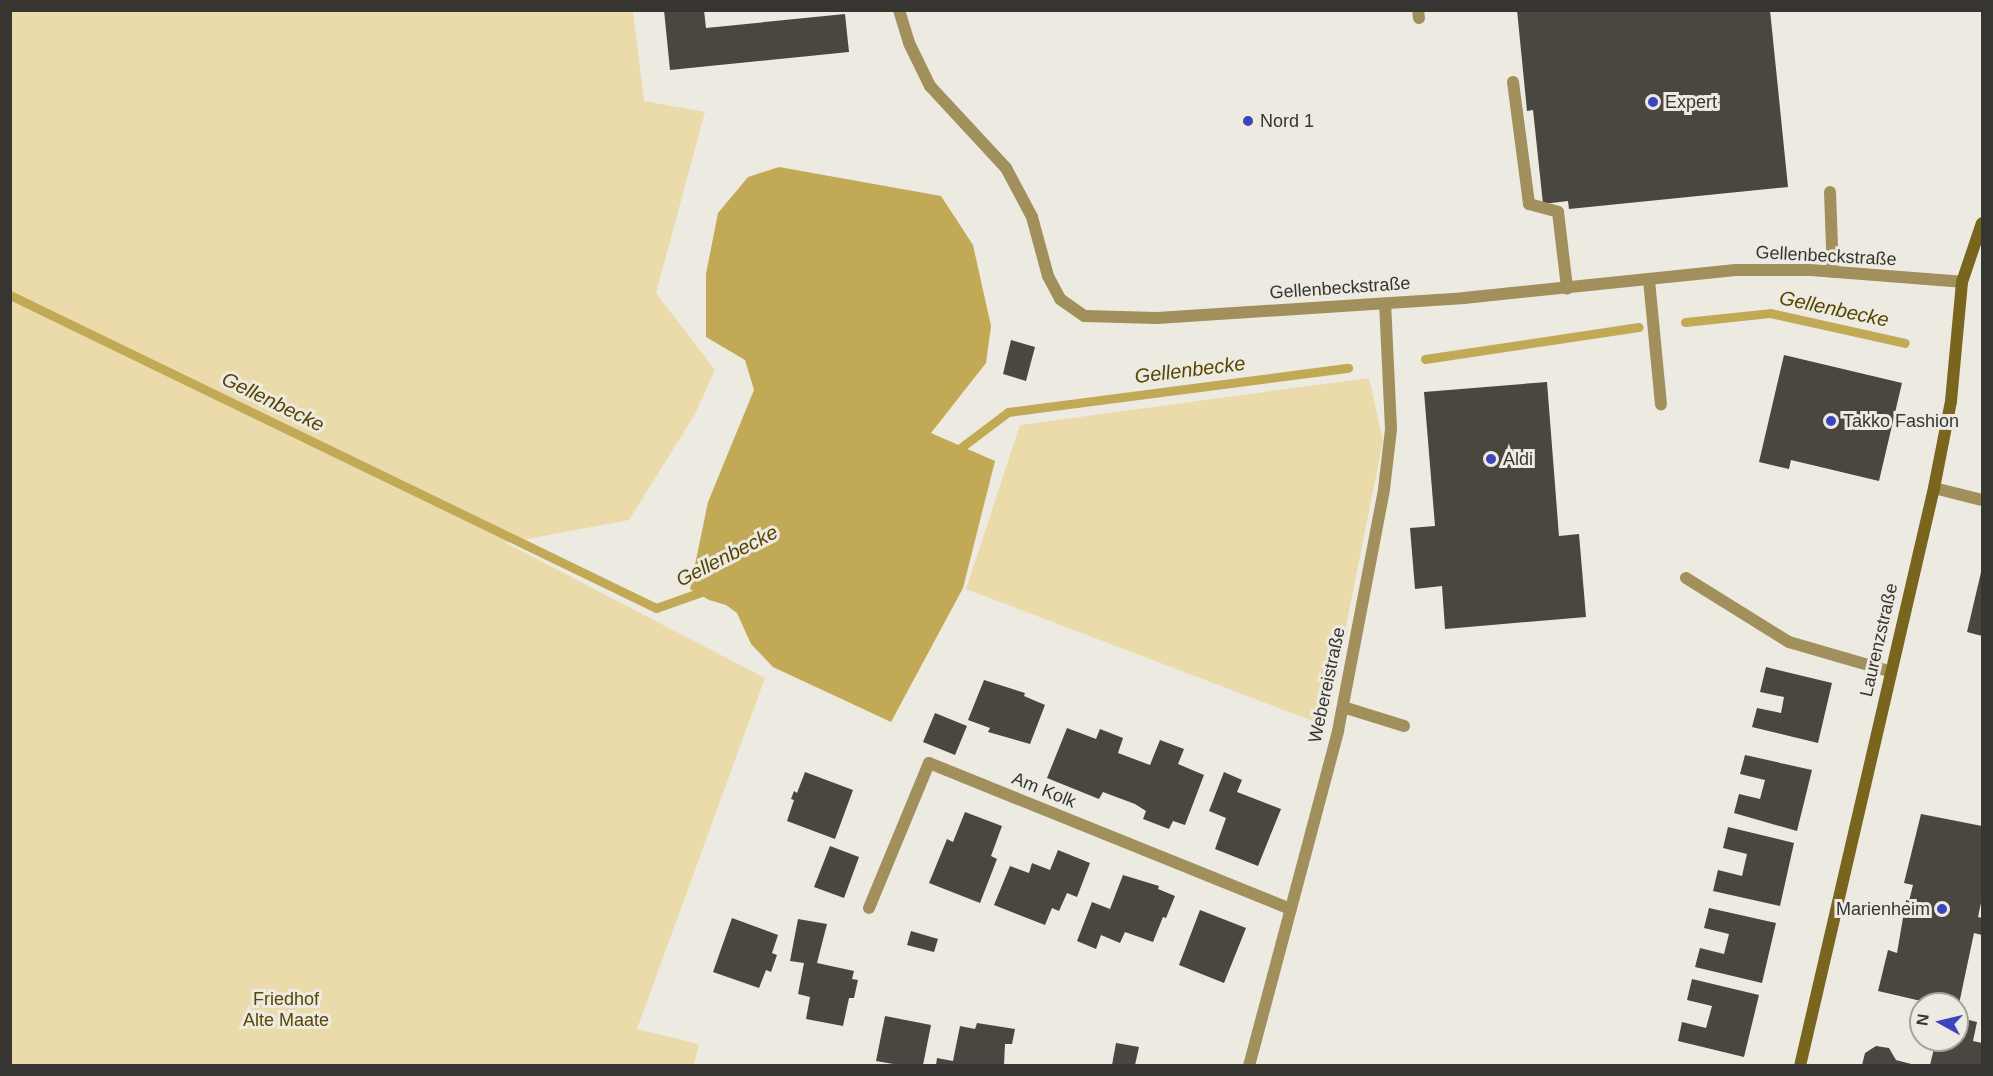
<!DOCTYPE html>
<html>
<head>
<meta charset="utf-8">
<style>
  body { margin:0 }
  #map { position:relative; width:1993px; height:1076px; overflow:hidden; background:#edeae2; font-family:Helvetica,sans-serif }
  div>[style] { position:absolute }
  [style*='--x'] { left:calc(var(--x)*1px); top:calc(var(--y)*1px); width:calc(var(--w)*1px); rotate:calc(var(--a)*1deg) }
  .green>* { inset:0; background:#ebdbaa }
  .water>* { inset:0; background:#c2a956 }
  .stream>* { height:9px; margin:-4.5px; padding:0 4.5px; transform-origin:4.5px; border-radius:4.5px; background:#c2a956 }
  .building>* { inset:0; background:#494740 }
  .lane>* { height:12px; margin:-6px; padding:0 6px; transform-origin:6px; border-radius:6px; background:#a1905b }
  .street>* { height:12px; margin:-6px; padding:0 6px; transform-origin:6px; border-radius:6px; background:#a1905b }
  .secondary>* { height:12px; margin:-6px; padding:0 6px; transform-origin:6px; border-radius:6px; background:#7a651f }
  .dots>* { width:16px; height:16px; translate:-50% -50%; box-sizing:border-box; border:3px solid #edeae2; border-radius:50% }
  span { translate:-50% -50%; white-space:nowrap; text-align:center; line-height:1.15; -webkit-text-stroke:6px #edeae2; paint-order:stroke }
  .poi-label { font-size:18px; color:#363532 }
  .left { translate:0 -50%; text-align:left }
  .right { translate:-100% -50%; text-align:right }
  .street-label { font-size:18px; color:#363532 }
  .park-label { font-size:18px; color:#594702 }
  .water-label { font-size:20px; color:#574600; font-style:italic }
  .frame { position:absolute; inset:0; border:12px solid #363532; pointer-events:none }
  .north { position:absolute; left:1909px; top:992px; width:60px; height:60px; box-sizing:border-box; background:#edeae2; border:2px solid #a4a29c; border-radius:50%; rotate:278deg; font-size:16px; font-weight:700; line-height:24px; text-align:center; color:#363532 }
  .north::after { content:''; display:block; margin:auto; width:21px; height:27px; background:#3a46ba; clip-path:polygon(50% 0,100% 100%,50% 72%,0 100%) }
</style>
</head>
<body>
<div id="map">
  <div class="green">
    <div style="clip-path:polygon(10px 11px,633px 11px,644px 101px,705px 112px,656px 293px,715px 370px,694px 416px,629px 520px,506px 543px,765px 678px,637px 1029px,699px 1044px,694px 1065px,11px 1065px)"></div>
    <div style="clip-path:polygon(1369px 378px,1383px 441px,1326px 726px,966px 589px,1020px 425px)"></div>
  </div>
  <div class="water">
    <div style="clip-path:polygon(779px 167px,941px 196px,973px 245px,991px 326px,986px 363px,931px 433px,995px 461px,963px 588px,891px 722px,773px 667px,751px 644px,737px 613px,726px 605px,709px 600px,690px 589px,708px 502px,754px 390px,745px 360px,706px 337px,706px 274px,718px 213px,748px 177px)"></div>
  </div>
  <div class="stream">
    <div style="--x:10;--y:295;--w:718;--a:25.85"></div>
    <div style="--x:656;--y:608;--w:57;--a:-19.4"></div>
    <div style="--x:1685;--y:322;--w:85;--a:-6"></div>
    <div style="--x:1770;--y:313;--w:138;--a:12.5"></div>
    <div style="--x:1425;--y:359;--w:216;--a:-8.5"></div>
    <div style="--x:955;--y:452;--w:66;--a:-37"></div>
    <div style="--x:1008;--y:412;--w:343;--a:-7.4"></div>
  </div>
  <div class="building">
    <div style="clip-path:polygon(664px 10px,704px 10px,706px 28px,845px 14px,849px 52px,670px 70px)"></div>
    <div style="clip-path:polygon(1517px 10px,1770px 10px,1788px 187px,1569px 209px,1568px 201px,1543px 204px,1533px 110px,1527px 111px)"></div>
    <div style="clip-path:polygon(1011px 340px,1035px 347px,1026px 381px,1003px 374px)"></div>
    <div style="clip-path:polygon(1784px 355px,1902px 383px,1879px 481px,1791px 460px,1789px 469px,1759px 462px)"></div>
    <div style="clip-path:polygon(1547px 382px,1559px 536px,1579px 534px,1586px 617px,1445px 629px,1442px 586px,1415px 589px,1410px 528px,1435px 526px,1424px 392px)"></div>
    <div style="clip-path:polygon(1982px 568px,1982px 636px,1967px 632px)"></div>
    <div style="clip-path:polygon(1766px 667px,1832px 683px,1818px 743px,1752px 727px,1757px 708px,1781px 713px,1784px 697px,1760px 692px)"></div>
    <div style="clip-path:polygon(984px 680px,1025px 693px,1024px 696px,1045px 705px,1030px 744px,988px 732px,990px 728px,968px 720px)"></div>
    <div style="clip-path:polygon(935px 713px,967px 726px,955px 755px,923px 742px)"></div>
    <div style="clip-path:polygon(1067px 728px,1096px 739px,1100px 729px,1123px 738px,1118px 753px,1150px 765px,1160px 740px,1184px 749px,1178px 764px,1204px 775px,1185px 825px,1173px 821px,1169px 829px,1143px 819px,1146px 811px,1135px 804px,1103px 792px,1099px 799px,1047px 778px)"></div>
    <div style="clip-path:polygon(1745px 755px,1812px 770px,1797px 831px,1734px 813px,1739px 794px,1760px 799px,1765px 780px,1740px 774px)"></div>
    <div style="clip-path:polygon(805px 772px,853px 790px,835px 839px,787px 821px,794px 800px,791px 799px,794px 791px,797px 793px)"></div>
    <div style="clip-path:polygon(1224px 772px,1242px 780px,1237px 792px,1281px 809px,1258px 866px,1215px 849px,1226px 818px,1209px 811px)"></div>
    <div style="clip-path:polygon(965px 812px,1002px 826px,991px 856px,997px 859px,980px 903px,929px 883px,947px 839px,953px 842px)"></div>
    <div style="clip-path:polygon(1921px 814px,1982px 826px,1982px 898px,1978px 917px,1982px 918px,1982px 935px,1974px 933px,1959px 1004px,1934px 1004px,1878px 991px,1888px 950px,1897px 953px,1906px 900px,1909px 901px,1913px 885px,1904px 883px)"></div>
    <div style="clip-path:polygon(1728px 827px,1794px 843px,1780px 906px,1713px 891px,1718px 870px,1742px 876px,1747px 854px,1723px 848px)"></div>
    <div style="clip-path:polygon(830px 846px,859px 857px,844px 898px,814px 887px)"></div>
    <div style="clip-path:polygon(1058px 850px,1090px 863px,1077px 897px,1067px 893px,1059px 911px,1052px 908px,1045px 925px,994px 905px,1010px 866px,1029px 873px,1032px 863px,1050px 870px)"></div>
    <div style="clip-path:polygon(1123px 875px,1159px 886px,1158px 889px,1175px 896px,1166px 918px,1163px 917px,1153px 942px,1125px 932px,1120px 943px,1101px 935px,1096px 949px,1077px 941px,1092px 902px,1110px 909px)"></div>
    <div style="clip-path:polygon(1709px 908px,1776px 923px,1762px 983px,1695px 967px,1700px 948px,1724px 954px,1729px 934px,1704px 928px)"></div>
    <div style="clip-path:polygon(1200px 910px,1246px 928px,1224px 983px,1179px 965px)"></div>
    <div style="clip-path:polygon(732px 918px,778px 935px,772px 953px,777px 955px,771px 972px,766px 970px,759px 988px,713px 972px)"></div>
    <div style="clip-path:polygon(798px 919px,827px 924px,817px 963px,854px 971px,852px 979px,858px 980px,854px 998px,849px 998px,843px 1026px,806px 1019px,810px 997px,798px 994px,804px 963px,790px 961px)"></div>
    <div style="clip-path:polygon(911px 931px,938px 939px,934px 952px,907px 945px)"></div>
    <div style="clip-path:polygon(1692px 979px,1759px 995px,1744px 1057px,1678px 1041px,1682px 1022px,1706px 1028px,1712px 1006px,1687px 1000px)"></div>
    <div style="clip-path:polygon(885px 1016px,931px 1025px,923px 1065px,899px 1065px,876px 1061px)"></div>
    <div style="clip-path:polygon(1957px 1017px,1977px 1022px,1973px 1041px,1982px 1043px,1982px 1065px,1930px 1065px,1936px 1040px,1957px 1040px)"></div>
    <div style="clip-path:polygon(977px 1023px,1015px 1029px,1012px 1044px,1005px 1044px,1004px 1065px,936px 1065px,937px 1058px,953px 1061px,960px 1026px,975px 1029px)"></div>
    <div style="clip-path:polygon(1116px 1043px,1139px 1047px,1135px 1065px,1112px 1065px)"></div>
    <div style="clip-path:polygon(1876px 1046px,1889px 1048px,1896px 1060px,1915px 1065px,1862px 1065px,1865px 1053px)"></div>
  </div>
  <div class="lane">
    <div style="--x:1418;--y:10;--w:8;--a:83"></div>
    <div style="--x:1513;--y:82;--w:123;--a:82.5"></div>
    <div style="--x:1529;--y:204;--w:30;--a:15"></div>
    <div style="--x:1558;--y:212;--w:77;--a:83.2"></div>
    <div style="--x:1830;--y:192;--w:80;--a:87.9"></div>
    <div style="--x:1649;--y:280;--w:125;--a:84.5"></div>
    <div style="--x:1686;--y:578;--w:121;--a:31.9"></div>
    <div style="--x:1789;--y:642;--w:104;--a:16.2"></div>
    <div style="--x:1343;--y:707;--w:64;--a:17.3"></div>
  </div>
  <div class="street">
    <div style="--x:899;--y:10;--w:34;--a:73"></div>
    <div style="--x:909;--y:43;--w:48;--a:64"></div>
    <div style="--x:930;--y:86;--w:112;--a:47.2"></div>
    <div style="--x:1006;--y:168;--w:55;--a:62"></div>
    <div style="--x:1032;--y:217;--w:61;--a:74.8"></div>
    <div style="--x:1048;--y:276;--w:26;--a:62"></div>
    <div style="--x:1060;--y:299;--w:29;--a:35"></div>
    <div style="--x:1084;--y:316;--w:73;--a:1.6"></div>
    <div style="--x:1157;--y:318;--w:308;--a:-3.7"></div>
    <div style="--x:1464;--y:298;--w:273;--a:-5.9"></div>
    <div style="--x:1736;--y:270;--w:75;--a:0"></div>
    <div style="--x:1811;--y:270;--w:151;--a:4.5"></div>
    <div style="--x:1934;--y:488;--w:49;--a:14"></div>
    <div style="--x:869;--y:908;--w:157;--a:-67.5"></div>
    <div style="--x:929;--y:763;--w:390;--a:22"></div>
    <div style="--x:1249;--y:1066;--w:347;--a:-75.1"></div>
    <div style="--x:1338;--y:731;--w:246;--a:-79.2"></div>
    <div style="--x:1384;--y:489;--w:60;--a:-83.3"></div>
    <div style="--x:1391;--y:429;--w:125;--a:-92.7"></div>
  </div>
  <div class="secondary">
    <div style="--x:1800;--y:1066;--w:593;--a:-76.95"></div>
    <div style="--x:1934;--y:488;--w:89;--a:-78.9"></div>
    <div style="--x:1951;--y:401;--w:120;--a:-84.7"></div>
    <div style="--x:1962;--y:282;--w:62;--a:-71.3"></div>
  </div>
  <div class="dots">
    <div style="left:1653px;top:102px;background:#3a46ba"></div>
    <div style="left:1248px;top:121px;background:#3a46ba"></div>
    <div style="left:1831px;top:421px;background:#3a46ba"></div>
    <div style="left:1491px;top:459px;background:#3a46ba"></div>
    <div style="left:1942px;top:909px;background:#3a46ba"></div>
  </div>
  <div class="poi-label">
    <span class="left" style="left:1665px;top:102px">Expert</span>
    <span class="left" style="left:1260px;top:121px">Nord 1</span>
    <span class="left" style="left:1843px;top:421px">Takko Fashion</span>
    <span class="left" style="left:1503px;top:459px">Aldi</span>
    <span class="right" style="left:1930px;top:909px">Marienheim</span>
  </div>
  <div class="street-label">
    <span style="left:1826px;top:256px;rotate:3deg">Gellenbeckstraße</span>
    <span style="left:1340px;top:288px;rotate:-4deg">Gellenbeckstraße</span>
    <span style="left:1879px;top:640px;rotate:-77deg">Laurenzstraße</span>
    <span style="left:1327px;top:685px;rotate:-78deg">Webereistraße</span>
    <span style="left:1044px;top:790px;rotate:22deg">Am Kolk</span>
  </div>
  <div class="park-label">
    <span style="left:286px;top:1010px">Friedhof<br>Alte Maate</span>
  </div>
  <div class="water-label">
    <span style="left:1834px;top:309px;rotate:12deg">Gellenbecke</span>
    <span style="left:1190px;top:370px;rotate:-7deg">Gellenbecke</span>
    <span style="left:273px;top:402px;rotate:26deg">Gellenbecke</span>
    <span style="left:727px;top:556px;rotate:-27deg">Gellenbecke</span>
  </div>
  <div class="frame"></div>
  <div class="north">N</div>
</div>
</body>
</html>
